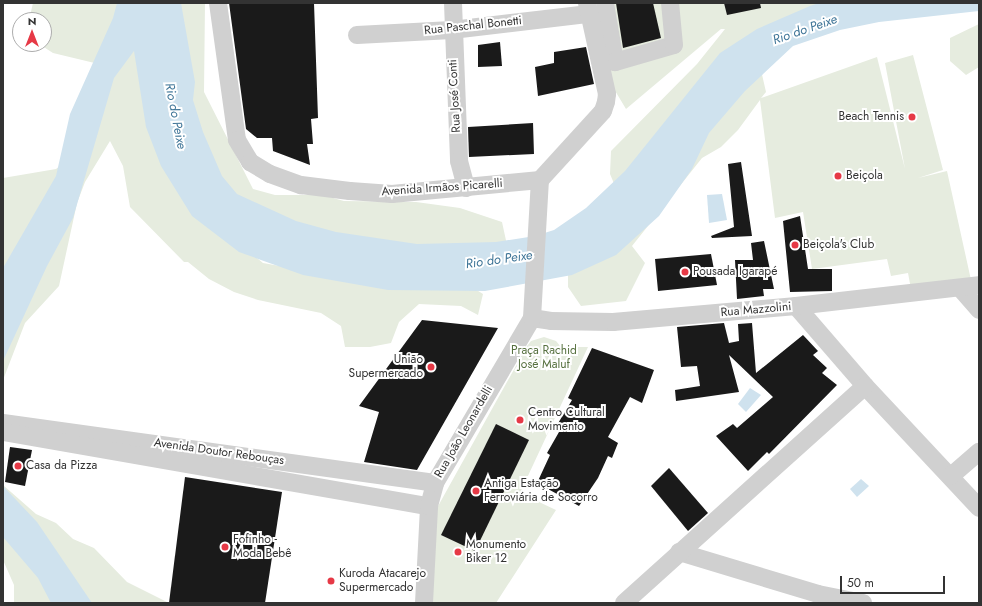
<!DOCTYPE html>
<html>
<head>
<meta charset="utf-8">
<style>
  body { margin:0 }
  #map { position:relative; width:982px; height:606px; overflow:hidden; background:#fff; font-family:Jost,sans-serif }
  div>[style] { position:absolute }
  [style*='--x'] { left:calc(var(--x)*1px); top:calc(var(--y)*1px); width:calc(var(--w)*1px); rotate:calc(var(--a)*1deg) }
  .green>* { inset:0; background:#e6ecdf }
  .water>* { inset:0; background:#cfe2ee }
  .building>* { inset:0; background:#1a1a1a }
  .minor>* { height:18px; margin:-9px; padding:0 9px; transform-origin:9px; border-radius:9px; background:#d0d0d0 }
  .dots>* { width:11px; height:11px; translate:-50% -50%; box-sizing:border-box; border:2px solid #fff; border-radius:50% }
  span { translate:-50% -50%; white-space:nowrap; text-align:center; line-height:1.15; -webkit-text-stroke:4px #fff; paint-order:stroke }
  .street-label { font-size:12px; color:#333 }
  .poi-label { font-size:12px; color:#333 }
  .right { translate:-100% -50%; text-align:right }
  .left { translate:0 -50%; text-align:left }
  .park-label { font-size:12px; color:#56703f }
  .water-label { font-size:13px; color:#3f7597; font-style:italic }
  .frame { position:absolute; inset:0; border:4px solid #333; pointer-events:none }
  .north { position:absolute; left:12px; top:12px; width:40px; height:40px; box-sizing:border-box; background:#fff; border:1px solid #adadad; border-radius:50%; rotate:0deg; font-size:11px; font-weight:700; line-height:16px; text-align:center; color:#333 }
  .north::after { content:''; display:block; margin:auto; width:14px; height:18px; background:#e63946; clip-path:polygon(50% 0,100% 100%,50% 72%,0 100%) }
  .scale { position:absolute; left:840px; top:576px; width:105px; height:18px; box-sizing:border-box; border:2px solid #333; border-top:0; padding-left:5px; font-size:12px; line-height:14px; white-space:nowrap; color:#333; -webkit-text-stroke:3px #fff; paint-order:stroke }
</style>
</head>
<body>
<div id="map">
  <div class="green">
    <div style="clip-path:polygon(33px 3px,205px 3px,204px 92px,253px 189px,275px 195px,322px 195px,344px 201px,416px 202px,460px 208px,502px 222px,507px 245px,468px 261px,222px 229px,263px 263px,363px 281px,462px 281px,483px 294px,478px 315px,461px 306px,419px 304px,399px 322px,391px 343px,370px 347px,345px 347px,341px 326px,321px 313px,258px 300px,234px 292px,209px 279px,188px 262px,184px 262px,130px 207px,123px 166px,110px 141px,85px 182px,77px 203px,59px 286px,25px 323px,3px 380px,3px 178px,56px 169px,77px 153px,107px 66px,53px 53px,39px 44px,44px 44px,44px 20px,29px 20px)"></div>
    <div style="clip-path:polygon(597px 3px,860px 3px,834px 7px,761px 70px,766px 92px,761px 98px,877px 57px,905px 169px,885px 63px,913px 55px,943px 170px,918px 178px,947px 171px,971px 280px,911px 289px,908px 273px,891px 276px,887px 259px,812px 269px,803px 212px,775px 218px,760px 100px,738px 130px,721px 147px,702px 158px,632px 246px,645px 263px,626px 301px,581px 306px,568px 287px,568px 265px,618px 193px,610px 174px,611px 151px,697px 64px,725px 29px,721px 29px,626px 109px,614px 89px)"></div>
    <div style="clip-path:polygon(979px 24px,979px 67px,966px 75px,950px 61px,950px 38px)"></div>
    <div style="clip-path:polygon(544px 337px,556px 341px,561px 347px,588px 347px,520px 493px,556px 510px,496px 603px,429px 603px,427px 526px,527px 346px,531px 341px)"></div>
    <div style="clip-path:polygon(3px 485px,36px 514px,56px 523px,73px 539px,94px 548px,127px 582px,169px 603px,14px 603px,14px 585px,3px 560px)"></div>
  </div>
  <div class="water">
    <div style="clip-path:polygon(117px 3px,181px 3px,195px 82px,193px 100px,203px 132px,222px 176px,237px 194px,296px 221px,336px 232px,417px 244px,496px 242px,535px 236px,554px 230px,586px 208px,625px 171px,720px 53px,757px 29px,810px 6px,819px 3px,979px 3px,979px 11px,879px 22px,840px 30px,793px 46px,745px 91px,709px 133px,692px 169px,659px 216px,616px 255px,572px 275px,485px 291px,388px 290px,303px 275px,239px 252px,192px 216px,161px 166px,146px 127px,134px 51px,114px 78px,73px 218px,47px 266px,3px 361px,3px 268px,56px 176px,70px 114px,113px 18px)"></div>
    <div style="clip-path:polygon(722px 194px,727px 220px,709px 223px,707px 195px)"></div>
    <div style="clip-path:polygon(750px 388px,761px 395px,746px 412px,738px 404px)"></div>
    <div style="clip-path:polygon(861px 479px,869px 486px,857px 497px,850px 489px)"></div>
    <div style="clip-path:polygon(3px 486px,37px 522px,92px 603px,51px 603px,38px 578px,3px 537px)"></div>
  </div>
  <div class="building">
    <div style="clip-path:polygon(229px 3px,314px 3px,318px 118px,311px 119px,313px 144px,307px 144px,310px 165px,273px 151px,272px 138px,257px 138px,246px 129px)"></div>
    <div style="clip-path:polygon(616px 3px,653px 3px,661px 38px,623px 48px)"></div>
    <div style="clip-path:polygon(724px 3px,760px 3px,761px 8px,727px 15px)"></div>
    <div style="clip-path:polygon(500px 42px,502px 66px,478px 67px,478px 45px)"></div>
    <div style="clip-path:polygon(586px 47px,594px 84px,538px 96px,535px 67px,554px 63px,554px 52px)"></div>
    <div style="clip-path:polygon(533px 123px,534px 154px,469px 157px,468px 127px)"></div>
    <div style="clip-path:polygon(741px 162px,752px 236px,712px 238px,711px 236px,734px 227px,728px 164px)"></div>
    <div style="clip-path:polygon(800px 216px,808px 269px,832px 269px,832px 291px,790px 292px,783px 221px)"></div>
    <div style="clip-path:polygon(764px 241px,774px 289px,763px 289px,764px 296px,737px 299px,735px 260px,753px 260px,751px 243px)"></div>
    <div style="clip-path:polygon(711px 254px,717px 285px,658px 291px,655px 259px)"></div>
    <div style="clip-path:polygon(422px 320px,498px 328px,417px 470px,364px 462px,379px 412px,359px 406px)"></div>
    <div style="clip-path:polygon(724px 323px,729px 343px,739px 341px,738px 324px,752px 323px,756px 373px,803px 335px,818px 351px,813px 355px,827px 368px,822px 373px,837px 385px,769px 454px,767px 452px,748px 471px,716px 436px,733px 424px,737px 428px,773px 397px,729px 355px,739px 392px,676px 401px,675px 390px,700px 386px,697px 366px,681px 367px,677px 327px)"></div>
    <div style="clip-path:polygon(592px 348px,654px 370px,642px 403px,630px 397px,608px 437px,618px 443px,612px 458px,608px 456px,598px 478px,579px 506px,537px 483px,550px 455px,547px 453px,559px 432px,554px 430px,572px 400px,568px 398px)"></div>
    <div style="clip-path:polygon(496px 424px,529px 440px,475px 551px,441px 535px)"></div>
    <div style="clip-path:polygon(10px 447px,32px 450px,25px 486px,5px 482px)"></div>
    <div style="clip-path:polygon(669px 468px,708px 513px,688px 531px,651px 486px)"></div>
    <div style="clip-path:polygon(185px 477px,282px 492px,265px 603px,169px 603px)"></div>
  </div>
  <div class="minor">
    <div style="--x:218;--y:3;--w:138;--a:82.1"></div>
    <div style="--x:237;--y:140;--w:26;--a:59"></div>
    <div style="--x:250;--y:162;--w:23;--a:31"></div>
    <div style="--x:270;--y:174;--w:33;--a:20"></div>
    <div style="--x:301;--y:185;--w:49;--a:7"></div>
    <div style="--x:350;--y:191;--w:42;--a:4.1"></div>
    <div style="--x:392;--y:194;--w:149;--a:-5.4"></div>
    <div style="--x:453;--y:3;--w:158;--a:87.8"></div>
    <div style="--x:459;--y:161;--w:28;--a:75"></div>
    <div style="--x:605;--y:3;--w:60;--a:80.4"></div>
    <div style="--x:615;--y:62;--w:61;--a:-16.1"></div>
    <div style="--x:674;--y:45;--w:42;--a:-95.4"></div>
    <div style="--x:357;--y:35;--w:95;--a:-3"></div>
    <div style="--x:452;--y:30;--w:138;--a:-6.7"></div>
    <div style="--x:540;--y:180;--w:93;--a:-47.6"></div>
    <div style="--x:603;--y:111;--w:9;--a:-72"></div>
    <div style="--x:606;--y:102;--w:8;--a:-83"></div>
    <div style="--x:607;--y:94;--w:93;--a:-102.4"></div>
    <div style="--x:961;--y:289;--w:28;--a:49"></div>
    <div style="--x:796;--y:306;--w:106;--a:49.2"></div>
    <div style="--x:865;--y:386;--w:167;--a:46.9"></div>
    <div style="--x:532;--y:318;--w:19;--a:9"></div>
    <div style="--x:551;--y:321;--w:62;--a:0.9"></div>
    <div style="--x:613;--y:322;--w:184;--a:-5"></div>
    <div style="--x:796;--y:306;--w:184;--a:-6.5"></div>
    <div style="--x:3;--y:423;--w:436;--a:7.9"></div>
    <div style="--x:3;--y:432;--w:432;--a:9.9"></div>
    <div style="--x:951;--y:476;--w:37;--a:-41"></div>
    <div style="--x:679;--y:552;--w:145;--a:16.8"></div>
    <div style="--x:818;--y:594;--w:46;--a:11.3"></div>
    <div style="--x:424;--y:603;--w:97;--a:-87"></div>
    <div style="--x:429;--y:506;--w:24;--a:-75"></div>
    <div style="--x:435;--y:483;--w:191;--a:-59.5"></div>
    <div style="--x:532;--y:318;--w:138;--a:-86.7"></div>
    <div style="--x:624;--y:603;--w:324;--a:-42"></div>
  </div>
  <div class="dots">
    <div style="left:912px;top:117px;background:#e63946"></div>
    <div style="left:838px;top:176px;background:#e63946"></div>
    <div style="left:795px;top:245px;background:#e63946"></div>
    <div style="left:685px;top:272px;background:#e63946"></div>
    <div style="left:431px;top:367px;background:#e63946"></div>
    <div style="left:520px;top:420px;background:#e63946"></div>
    <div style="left:18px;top:466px;background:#e63946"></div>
    <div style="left:476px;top:491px;background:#e63946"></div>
    <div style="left:225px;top:547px;background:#e63946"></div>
    <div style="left:458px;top:552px;background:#e63946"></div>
    <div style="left:331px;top:581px;background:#e63946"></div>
  </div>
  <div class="street-label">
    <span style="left:473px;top:26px;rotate:-6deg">Rua Paschal Bonetti</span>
    <span style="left:455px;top:96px;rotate:-93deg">Rua José Conti</span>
    <span style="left:442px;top:188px;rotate:-4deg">Avenida Irmãos Picarelli</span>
    <span style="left:756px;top:310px;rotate:-5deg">Rua Mazzolini</span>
    <span style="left:464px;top:432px;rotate:-60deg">Rua João Leonardelli</span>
    <span style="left:219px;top:452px;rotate:8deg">Avenida Doutor Rebouças</span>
  </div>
  <div class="poi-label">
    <span class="right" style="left:904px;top:117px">Beach Tennis</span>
    <span class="left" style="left:846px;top:176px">Beiçola</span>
    <span class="left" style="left:803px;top:245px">Beiçola's Club</span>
    <span class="left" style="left:693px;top:272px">Pousada Igarapé</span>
    <span class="right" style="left:423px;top:367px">União<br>Supermercado</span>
    <span class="left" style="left:528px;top:420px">Centro Cultural<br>Movimento</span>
    <span class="left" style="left:26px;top:466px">Casa da Pizza</span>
    <span class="left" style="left:484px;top:491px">Antiga Estação<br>Ferroviária de Socorro</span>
    <span class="left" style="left:233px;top:547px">Fofinho -<br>Moda Bebê</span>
    <span class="left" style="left:466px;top:552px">Monumento<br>Biker 12</span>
    <span class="left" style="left:339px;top:581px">Kuroda Atacarejo<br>Supermercado</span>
  </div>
  <div class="park-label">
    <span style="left:544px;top:358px">Praça Rachid<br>José Maluf</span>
  </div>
  <div class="water-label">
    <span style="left:805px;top:30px;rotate:-19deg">Rio do Peixe</span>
    <span style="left:175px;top:116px;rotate:79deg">Rio do Peixe</span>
    <span style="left:499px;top:260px;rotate:-8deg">Rio do Peixe</span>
  </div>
  <div class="frame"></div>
  <div class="north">N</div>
  <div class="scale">50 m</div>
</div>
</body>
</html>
